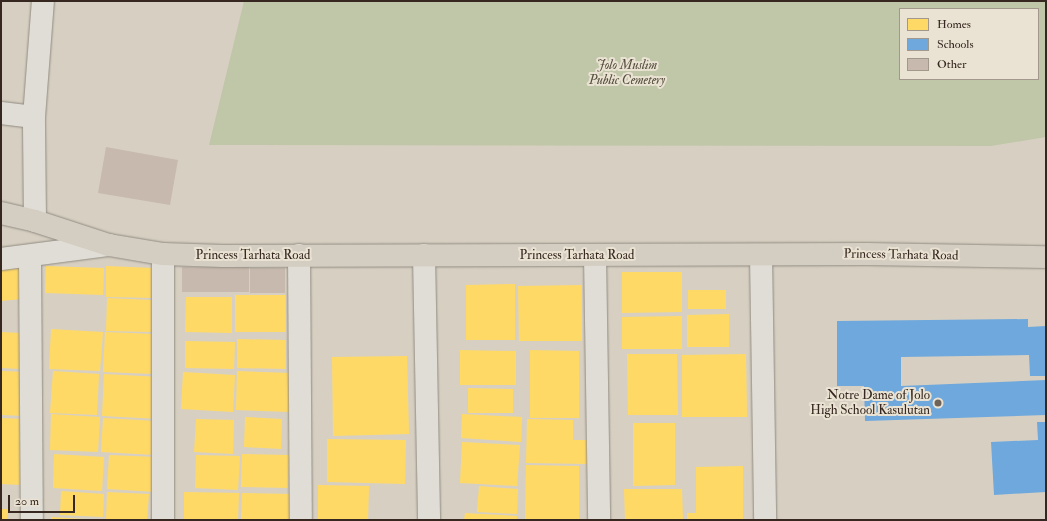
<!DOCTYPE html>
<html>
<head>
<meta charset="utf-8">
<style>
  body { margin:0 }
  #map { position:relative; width:1047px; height:521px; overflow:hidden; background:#d7d0c2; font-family:"IM FELL Double Pica",serif }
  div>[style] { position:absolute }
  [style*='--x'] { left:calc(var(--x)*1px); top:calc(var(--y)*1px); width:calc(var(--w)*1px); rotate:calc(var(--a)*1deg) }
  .green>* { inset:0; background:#c0c6a8 }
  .homes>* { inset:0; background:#ffd966 }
  .schools>* { inset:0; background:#6fa8dc }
  .building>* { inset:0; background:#c7b9ad }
  .roads { filter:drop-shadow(0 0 1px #918b82) drop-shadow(0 0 1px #918b82) }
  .minor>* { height:22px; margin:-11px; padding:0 11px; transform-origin:11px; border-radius:11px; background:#e0ddd6 }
  .major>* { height:22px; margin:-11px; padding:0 11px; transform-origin:11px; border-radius:11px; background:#d4cdc2 }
  .dots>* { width:11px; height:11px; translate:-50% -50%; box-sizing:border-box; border:2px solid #eae2d2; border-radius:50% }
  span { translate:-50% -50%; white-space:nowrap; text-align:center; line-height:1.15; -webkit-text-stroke:4px #eae2d2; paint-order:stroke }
  .park-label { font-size:13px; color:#544d3d; font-style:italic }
  .street-label { font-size:13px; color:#362820 }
  .poi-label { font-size:13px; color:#362820 }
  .right { translate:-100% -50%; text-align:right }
  .frame { position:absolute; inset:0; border:2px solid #362820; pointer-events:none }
  .legend { position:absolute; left:899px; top:8px; width:140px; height:72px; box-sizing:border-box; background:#eae2d2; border:1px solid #a2988b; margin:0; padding:5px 7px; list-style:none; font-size:12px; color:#362820 }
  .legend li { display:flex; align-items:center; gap:8px; height:20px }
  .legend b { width:20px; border:1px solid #a2988b }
  .scale { position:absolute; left:8px; top:495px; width:67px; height:18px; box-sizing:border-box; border:2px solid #362820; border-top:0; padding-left:5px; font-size:12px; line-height:14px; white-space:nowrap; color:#362820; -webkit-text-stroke:3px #eae2d2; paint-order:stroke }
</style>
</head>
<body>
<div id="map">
  <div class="green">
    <div style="clip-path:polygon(evenodd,244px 1px,1046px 1px,1046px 137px,991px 146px,209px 145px,244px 1px,900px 9px,1038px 9px,1038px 79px,900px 79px,900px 9px)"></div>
  </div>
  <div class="homes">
    <div style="clip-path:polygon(46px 266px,104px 268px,103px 295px,45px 293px)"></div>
    <div style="clip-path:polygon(106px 266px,154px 268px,153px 298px,106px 297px)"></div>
    <div style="clip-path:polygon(20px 268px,22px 299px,1px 301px,1px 270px)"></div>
    <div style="clip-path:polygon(622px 272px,682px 272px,682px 312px,622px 313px)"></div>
    <div style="clip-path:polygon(515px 284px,515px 340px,466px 340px,466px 285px)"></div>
    <div style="clip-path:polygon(582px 285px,582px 341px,519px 341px,518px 286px)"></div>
    <div style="clip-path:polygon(688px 290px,726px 290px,726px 309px,688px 309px)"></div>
    <div style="clip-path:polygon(235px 295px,286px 295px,286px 332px,235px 332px)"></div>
    <div style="clip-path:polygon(186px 297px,232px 297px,232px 333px,185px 332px)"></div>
    <div style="clip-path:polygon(107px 298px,152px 300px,151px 332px,106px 331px)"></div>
    <div style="clip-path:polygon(729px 314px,729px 347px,687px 347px,687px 315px)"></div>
    <div style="clip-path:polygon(682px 316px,682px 349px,622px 349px,622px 317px)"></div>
    <div style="clip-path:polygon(51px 329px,103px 332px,100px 371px,49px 369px)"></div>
    <div style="clip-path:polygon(1px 332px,22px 333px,20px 369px,1px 368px)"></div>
    <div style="clip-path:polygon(105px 332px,155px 334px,153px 374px,103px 372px)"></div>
    <div style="clip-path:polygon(237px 339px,286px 340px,286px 369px,237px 368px)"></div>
    <div style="clip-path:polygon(185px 341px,235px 342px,234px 369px,185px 368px)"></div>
    <div style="clip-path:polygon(460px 350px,516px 351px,516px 385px,460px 385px)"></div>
    <div style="clip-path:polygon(530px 350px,579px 351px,579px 418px,530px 418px)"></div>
    <div style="clip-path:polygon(627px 354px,677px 354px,678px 415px,628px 415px)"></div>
    <div style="clip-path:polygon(746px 354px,747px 417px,682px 417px,682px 355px)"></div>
    <div style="clip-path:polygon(407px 356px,409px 434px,333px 436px,332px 357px)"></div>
    <div style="clip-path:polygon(1px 371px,27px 372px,24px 416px,1px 415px)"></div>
    <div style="clip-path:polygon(53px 371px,99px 374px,97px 415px,50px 413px)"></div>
    <div style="clip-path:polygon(237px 371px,291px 373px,290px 412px,236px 410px)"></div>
    <div style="clip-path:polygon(183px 372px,235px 375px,233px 412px,181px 409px)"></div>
    <div style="clip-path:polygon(104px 374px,161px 377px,159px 419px,102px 416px)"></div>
    <div style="clip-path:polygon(468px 388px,513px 389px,513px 413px,468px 413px)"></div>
    <div style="clip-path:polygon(51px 414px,100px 417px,98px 452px,50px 450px)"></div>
    <div style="clip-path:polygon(462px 414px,522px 417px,521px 442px,461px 438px)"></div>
    <div style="clip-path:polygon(245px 417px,282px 419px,281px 449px,244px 447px)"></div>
    <div style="clip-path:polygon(1px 418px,24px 419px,21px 485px,1px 484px)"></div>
    <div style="clip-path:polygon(103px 418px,157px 421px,155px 455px,101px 452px)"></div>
    <div style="clip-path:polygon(196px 419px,234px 420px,233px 454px,194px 452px)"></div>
    <div style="clip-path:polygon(527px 419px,573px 420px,573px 440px,588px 440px,587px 464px,526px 463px)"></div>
    <div style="clip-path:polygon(633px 423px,675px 423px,675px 485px,633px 486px)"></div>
    <div style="clip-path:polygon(327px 439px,406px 440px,405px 484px,327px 482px)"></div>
    <div style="clip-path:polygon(462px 442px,520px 445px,517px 486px,460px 483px)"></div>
    <div style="clip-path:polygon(54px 454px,104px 457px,102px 491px,53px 488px)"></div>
    <div style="clip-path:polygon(242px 454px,289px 455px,288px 488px,241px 487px)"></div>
    <div style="clip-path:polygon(109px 455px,157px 457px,155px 492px,107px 489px)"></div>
    <div style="clip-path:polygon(196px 455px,240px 456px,238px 490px,195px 488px)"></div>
    <div style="clip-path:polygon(526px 465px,579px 466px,579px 520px,525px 520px)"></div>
    <div style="clip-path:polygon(743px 466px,743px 520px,687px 520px,687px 513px,696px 513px,696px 467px)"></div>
    <div style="clip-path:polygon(318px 485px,369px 486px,368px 520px,318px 520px)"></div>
    <div style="clip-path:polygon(479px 486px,518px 489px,517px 514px,477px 512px)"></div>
    <div style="clip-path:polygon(624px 489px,682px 489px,683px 520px,625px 520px)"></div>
    <div style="clip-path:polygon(61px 491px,104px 494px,103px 517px,60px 515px)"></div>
    <div style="clip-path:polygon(107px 492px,149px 494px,147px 520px,106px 520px)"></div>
    <div style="clip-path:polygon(184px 492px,239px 493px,238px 520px,184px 520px)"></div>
    <div style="clip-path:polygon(242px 493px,292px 494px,292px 520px,241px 520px)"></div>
    <div style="clip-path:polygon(1px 509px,8px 509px,7px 520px,1px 520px)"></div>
    <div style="clip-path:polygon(465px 513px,517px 516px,517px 520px,464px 520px)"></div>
    <div style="clip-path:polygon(51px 517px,85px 519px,85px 520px,51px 520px)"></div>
  </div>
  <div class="schools">
    <div style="clip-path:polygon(1028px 319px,1028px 327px,1046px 326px,1046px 376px,1030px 376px,1029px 355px,901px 357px,901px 386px,1046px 380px,1046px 415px,865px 421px,864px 386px,837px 386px,837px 321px)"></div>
    <div style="clip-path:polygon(1037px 422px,1046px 422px,1046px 492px,994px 495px,991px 442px,1038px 440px)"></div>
  </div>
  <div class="building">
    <div style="clip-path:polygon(106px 147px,178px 160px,170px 205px,98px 193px)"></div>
    <div style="clip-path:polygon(182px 267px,249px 267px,249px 292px,182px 292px)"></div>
    <div style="clip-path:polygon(250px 268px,285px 268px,285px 293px,250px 293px)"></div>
  </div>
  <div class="roads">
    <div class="minor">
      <div style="--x:1;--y:113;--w:33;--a:7"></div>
      <div style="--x:35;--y:221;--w:104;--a:-90.6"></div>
      <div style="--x:34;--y:117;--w:116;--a:-85.6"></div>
      <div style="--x:163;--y:254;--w:266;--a:90"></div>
      <div style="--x:299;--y:255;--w:265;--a:89.6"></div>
      <div style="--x:424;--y:255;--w:265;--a:88.9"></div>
      <div style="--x:595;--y:255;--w:265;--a:89.1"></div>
      <div style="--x:761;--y:255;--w:265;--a:89.1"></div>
      <div style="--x:30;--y:257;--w:263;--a:89.6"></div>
      <div style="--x:1;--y:259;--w:109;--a:-7.4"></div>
    </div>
    <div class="major">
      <div style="--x:1;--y:213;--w:35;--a:13"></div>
      <div style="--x:35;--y:221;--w:78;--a:18"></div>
      <div style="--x:109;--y:245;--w:55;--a:9.5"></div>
      <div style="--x:163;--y:254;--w:60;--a:1.9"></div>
      <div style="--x:223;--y:256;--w:644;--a:-0.18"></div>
      <div style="--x:867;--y:254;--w:179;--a:1"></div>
    </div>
  </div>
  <div class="dots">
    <div style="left:938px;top:403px;background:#6e6359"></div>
  </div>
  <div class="park-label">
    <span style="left:627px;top:73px">Jolo Muslim<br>Public Cemetery</span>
  </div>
  <div class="street-label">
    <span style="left:253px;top:255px">Princess Tarhata Road</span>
    <span style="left:577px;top:255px">Princess Tarhata Road</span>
    <span style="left:901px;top:255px;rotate:1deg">Princess Tarhata Road</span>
  </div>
  <div class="poi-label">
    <span class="right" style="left:930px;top:403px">Notre Dame of Jolo<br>High School Kasulutan</span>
  </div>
  <div class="frame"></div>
  <ul class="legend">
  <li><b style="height:11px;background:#ffd966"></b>Homes</li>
  <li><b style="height:11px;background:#6fa8dc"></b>Schools</li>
  <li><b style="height:11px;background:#c7b9ad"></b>Other</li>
  </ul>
  <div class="scale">20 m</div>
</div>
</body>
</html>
